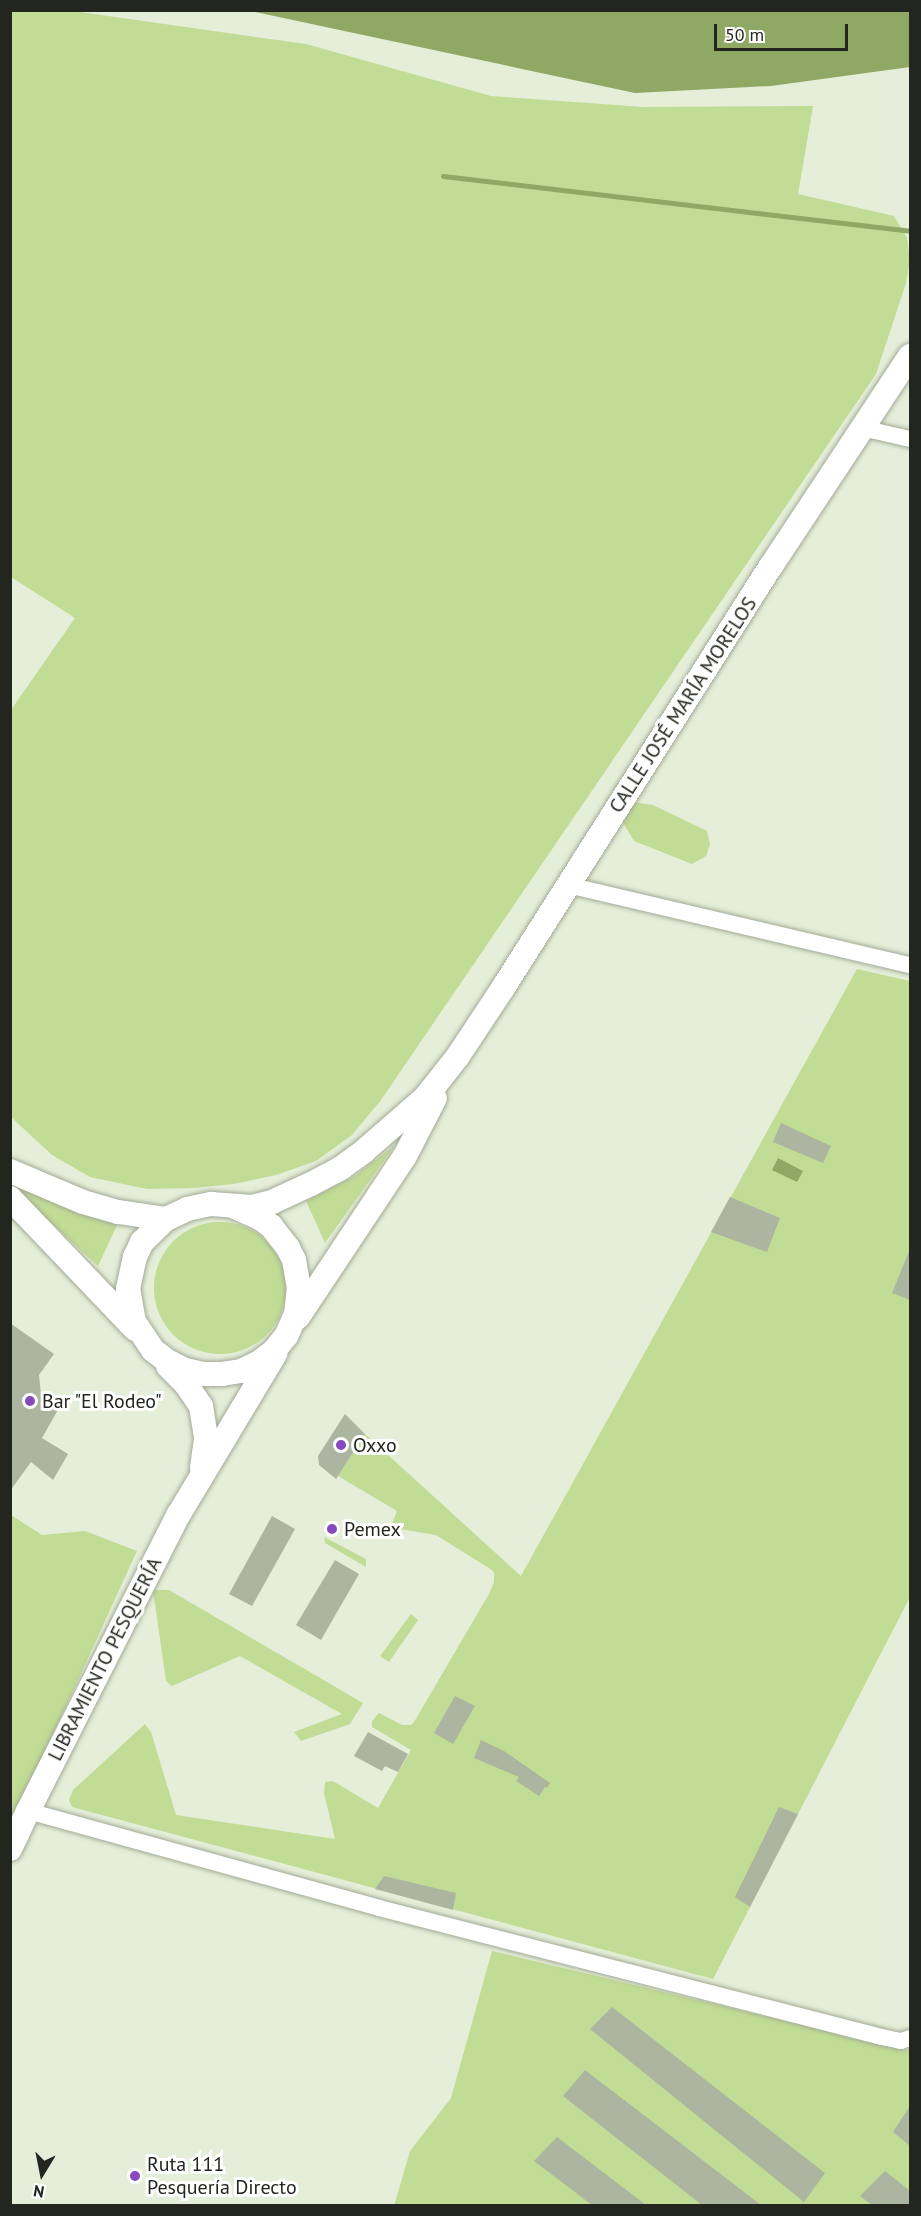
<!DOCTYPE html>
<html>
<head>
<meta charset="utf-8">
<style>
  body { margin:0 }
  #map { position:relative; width:921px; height:2216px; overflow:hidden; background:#e5eed8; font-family:"PT Sans",sans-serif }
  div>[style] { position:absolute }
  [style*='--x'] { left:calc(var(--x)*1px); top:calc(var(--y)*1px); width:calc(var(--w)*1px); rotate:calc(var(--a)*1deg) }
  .green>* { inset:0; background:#c1dc94 }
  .round { border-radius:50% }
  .water>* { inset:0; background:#8fa863 }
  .stream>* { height:5px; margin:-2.5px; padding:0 2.5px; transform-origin:2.5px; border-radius:2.5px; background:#8fa863 }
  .building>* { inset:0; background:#acb5a0 }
  .roads { filter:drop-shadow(0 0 2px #a2aa96) drop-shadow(0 0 2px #a2aa96) }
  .minor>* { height:16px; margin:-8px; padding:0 8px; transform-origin:8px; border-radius:8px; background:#fff }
  .secondary>* { height:24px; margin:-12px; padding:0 12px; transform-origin:12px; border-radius:12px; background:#fff }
  .dots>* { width:16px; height:16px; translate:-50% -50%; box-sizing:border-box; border:3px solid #fff; border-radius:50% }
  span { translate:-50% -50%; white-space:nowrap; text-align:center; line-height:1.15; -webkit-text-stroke:6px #fff; paint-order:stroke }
  .street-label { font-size:20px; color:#23261e }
  .poi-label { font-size:20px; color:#23261e }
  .left { translate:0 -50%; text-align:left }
  .frame { position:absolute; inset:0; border:12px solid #23261e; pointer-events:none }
  .north { position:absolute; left:12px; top:2144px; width:60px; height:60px; -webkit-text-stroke:4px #fff; paint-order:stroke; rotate:190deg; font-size:16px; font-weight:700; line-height:24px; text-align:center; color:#23261e }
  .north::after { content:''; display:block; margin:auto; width:21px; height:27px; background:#23261e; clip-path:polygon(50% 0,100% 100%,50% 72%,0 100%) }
  .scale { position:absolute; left:714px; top:24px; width:134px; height:27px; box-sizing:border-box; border:3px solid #23261e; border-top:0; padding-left:8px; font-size:18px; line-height:21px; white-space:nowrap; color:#23261e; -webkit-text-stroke:4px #fff; paint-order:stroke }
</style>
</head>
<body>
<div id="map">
  <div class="green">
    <div style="clip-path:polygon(10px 11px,73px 11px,306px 44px,491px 96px,643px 107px,813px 106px,798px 194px,894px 216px,907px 238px,910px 261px,906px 283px,876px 374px,381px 1100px,352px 1135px,316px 1161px,276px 1175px,234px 1184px,192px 1188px,147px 1189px,90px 1177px,52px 1155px,11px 1117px,11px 710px,75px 618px,11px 577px)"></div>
    <div style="clip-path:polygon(632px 802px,653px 805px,707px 831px,710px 844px,706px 856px,692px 864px,634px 841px,621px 819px)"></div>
    <div style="clip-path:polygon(857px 969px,910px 981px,910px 1597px,713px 1979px,72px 1807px,69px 1800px,73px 1790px,145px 1724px,151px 1732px,176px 1815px,335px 1839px,324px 1793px,325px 1782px,333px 1781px,378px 1808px,411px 1750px,372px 1727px,372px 1721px,379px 1713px,402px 1725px,411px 1725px,414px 1722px,489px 1594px,494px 1582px,494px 1573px,492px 1570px,436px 1535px,400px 1529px,392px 1524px,397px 1511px,338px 1476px,365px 1434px,521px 1576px)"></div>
    <div style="clip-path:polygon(395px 1145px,325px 1243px,306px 1201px,355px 1176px)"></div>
    <div style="clip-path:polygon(10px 1184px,118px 1223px,98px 1266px,11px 1186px)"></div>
    <div class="round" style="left:154px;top:1222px;width:132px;height:132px"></div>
    <div style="clip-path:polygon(11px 1515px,42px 1535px,85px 1531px,137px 1551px,11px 1826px)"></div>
    <div style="clip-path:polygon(324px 1537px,366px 1559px,366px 1567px,325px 1543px)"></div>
    <div style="clip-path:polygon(153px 1590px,169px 1590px,363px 1703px,350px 1724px,301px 1741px,294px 1732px,342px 1714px,240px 1656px,172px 1686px,166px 1681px)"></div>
    <div style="clip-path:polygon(411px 1614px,418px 1620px,389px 1662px,380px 1656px)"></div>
    <div style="clip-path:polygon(492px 1951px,906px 2050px,910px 2049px,910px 2205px,394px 2206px,410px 2151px,451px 2098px)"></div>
  </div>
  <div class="water">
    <div style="clip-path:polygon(251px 11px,910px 11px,910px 67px,771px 86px,635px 93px)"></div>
    <div style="clip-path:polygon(778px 1158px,803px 1171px,797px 1182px,772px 1170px)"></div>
  </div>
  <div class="stream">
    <div style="--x:443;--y:176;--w:470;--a:6.7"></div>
  </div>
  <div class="building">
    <div style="clip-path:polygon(781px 1123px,831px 1146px,823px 1163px,773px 1142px)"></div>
    <div style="clip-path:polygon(730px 1197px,780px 1218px,767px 1252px,711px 1232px)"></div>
    <div style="clip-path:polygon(910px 1249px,910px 1300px,892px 1293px)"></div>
    <div style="clip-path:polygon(10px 1323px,54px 1354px,39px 1375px,41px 1394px,59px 1408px,42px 1438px,68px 1454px,53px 1480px,31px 1462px,10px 1491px)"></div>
    <div style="clip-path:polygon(345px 1414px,365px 1434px,336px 1479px,319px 1465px,318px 1456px)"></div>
    <div style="clip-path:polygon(272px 1516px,295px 1529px,252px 1606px,229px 1594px)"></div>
    <div style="clip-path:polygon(335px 1560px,359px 1574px,321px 1640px,296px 1625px)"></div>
    <div style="clip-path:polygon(455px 1696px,475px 1706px,453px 1744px,434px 1733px)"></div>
    <div style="clip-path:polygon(368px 1732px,408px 1754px,398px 1772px,385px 1766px,382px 1771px,354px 1756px)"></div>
    <div style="clip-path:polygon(481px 1740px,504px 1751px,550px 1783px,547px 1788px,545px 1787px,539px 1796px,516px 1781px,519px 1777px,474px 1758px)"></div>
    <div style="clip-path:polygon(779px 1807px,798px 1814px,750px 1907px,735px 1897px)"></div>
    <div style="clip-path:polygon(384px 1876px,456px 1893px,453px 1910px,375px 1889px)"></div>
    <div style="clip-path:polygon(612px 2007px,825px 2173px,804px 2202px,590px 2029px)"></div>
    <div style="clip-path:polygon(585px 2070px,761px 2205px,702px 2205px,563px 2096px)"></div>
    <div style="clip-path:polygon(910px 2106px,910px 2146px,893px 2132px)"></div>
    <div style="clip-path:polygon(557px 2137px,646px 2205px,592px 2205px,534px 2161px)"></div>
    <div style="clip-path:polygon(885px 2171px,910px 2191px,910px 2205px,872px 2205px,860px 2196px)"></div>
  </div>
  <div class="roads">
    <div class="minor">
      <div style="--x:862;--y:428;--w:49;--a:12.9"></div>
      <div style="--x:568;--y:885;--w:351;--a:13.2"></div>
      <div style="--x:28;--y:1811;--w:364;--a:15.4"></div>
      <div style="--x:379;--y:1908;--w:519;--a:14.38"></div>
      <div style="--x:882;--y:2037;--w:19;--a:12"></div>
      <div style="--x:901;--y:2041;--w:9;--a:-18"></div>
    </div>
    <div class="secondary">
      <div style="--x:10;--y:1171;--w:79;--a:23"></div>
      <div style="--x:83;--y:1202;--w:37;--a:16"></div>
      <div style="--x:119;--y:1212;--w:48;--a:8.5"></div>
      <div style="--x:10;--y:1198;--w:181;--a:46.3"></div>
      <div style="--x:235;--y:1207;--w:27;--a:24"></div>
      <div style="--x:260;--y:1218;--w:14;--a:36"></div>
      <div style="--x:271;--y:1226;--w:28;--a:52"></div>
      <div style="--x:288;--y:1248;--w:13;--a:63"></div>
      <div style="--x:294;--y:1260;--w:27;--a:80"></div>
      <div style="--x:299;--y:1287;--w:27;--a:96"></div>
      <div style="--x:296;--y:1314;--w:24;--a:114"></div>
      <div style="--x:286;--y:1336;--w:19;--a:129"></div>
      <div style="--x:274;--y:1351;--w:20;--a:143"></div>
      <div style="--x:258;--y:1363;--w:19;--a:155"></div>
      <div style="--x:241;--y:1371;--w:19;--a:171"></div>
      <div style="--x:222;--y:1374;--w:19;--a:180"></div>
      <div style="--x:203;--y:1374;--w:18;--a:-167"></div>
      <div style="--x:185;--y:1370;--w:20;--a:-153"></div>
      <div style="--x:167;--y:1361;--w:18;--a:-142"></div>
      <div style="--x:153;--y:1350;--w:34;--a:-124"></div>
      <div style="--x:134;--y:1322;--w:34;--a:-100"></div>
      <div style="--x:128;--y:1289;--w:33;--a:-78"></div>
      <div style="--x:135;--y:1257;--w:17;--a:-65"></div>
      <div style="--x:142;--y:1242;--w:33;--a:-44"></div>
      <div style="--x:166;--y:1219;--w:23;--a:-25"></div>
      <div style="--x:187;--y:1209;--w:25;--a:-12"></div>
      <div style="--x:211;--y:1204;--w:41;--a:4.2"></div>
      <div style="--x:252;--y:1207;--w:21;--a:-14"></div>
      <div style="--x:272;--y:1202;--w:43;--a:-24.8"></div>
      <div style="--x:311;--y:1184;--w:34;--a:-28"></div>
      <div style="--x:341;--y:1168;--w:29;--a:-36"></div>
      <div style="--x:364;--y:1151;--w:81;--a:-41"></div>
      <div style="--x:425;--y:1098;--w:53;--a:-51.8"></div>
      <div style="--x:458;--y:1056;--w:82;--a:-56.5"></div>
      <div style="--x:503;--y:988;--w:500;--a:-57.6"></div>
      <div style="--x:771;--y:566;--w:252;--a:-56.5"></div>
      <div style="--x:298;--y:1317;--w:193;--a:-56.4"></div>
      <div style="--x:405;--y:1156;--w:65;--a:-62.7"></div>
      <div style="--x:168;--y:1366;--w:25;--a:45"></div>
      <div style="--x:186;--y:1384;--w:27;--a:56"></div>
      <div style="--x:201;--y:1406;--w:33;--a:81"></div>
      <div style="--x:206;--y:1439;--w:29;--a:98"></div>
      <div style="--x:10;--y:1849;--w:42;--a:-64.7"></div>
      <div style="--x:28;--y:1811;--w:333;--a:-63.1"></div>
      <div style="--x:179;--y:1514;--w:187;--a:-59"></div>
    </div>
  </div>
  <div class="dots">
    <div style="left:30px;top:1401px;background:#8649be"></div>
    <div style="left:341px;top:1445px;background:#8649be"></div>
    <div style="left:332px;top:1529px;background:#8649be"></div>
    <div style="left:135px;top:2176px;background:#8649be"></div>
  </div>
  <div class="street-label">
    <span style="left:683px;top:705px;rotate:-57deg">CALLE JOSÉ MARÍA MORELOS</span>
    <span style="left:105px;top:1659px;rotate:-63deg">LIBRAMIENTO PESQUERÍA</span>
  </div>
  <div class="poi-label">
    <span class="left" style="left:42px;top:1401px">Bar "El Rodeo"</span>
    <span class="left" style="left:353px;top:1445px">Oxxo</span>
    <span class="left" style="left:344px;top:1529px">Pemex</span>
    <span class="left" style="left:147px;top:2176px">Ruta 111<br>Pesquería Directo</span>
  </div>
  <div class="frame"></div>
  <div class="north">N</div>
  <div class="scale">50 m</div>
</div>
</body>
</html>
